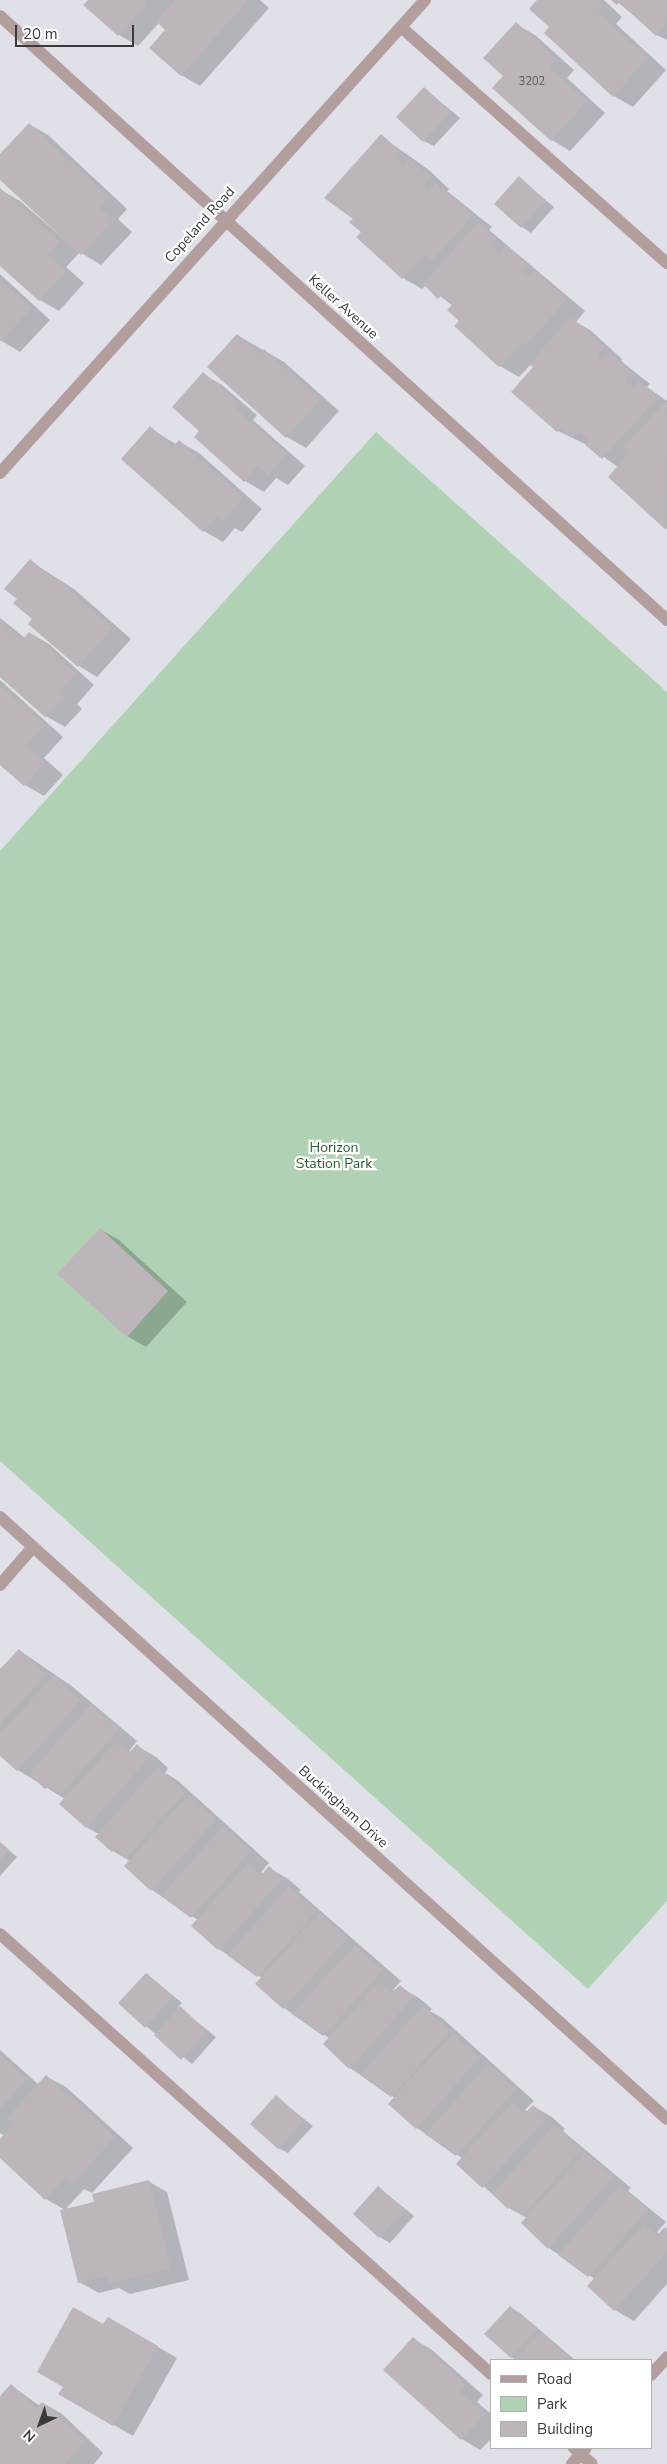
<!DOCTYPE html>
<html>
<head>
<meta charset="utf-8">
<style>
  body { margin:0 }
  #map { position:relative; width:667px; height:2464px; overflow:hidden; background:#e0e0e9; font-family:"Nunito Sans",sans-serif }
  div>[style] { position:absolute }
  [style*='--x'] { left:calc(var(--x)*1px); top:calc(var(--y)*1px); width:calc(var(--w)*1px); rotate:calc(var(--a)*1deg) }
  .green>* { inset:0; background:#b0d1b4 }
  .shadow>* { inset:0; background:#0003 }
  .building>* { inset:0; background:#bcb5ba }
  .service>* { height:12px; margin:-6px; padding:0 6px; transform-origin:6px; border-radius:6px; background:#b39e9e }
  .minor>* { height:12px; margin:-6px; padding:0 6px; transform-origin:6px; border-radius:6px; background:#b39e9e }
  .tertiary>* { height:12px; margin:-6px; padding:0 6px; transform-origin:6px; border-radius:6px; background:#b39e9e }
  span { translate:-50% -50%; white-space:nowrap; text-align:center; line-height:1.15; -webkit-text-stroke:4.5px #fff; paint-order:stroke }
  .number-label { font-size:11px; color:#5a595c }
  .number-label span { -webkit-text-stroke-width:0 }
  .street-label { font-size:14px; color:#3a3a3d }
  .park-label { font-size:14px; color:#285a33 }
  .legend { position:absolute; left:490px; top:2359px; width:162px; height:90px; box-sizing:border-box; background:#fff; border:1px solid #b0b0b1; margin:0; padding:6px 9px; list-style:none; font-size:15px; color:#3a3a3d }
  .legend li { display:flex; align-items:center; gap:10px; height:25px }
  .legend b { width:25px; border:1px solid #b0b0b1 }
  .north { position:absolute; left:15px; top:2399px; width:50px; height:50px; -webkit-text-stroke:4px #fff; paint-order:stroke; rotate:222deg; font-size:14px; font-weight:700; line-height:20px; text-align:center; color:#3a3a3d }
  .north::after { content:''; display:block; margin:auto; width:18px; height:22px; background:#3a3a3d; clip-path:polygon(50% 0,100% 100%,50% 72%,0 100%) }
  .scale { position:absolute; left:15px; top:25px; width:119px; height:22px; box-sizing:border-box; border:2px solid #3a3a3d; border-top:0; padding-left:6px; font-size:15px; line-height:18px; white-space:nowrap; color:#3a3a3d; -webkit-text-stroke:4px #fff; paint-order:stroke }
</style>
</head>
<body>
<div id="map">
  <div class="green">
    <div style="clip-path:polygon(376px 432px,667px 692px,667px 1901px,588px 1989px,0 1461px,0 851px)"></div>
  </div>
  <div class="shadow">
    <div style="clip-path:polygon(89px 0,260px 0,269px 8px,200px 86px,181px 75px,167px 30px,159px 23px,138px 46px,119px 35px)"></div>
    <div style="clip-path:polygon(539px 0,604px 0,622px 17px,616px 24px,666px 70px,633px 107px,614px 96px,551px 27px)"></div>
    <div style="clip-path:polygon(615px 0,667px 0,667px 40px,657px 35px)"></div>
    <div style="clip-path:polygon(516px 24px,535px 35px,574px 70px,567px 78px,605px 113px,570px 151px,552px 140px,505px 76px)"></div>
    <div style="clip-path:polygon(424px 88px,460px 118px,434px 146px,424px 141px)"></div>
    <div style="clip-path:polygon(29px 124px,48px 135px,127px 209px,118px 219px,132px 232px,101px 265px,80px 252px,66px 267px,84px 283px,59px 311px,40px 300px,0 264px,1px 190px,20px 201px,78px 251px,0 178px,0 156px)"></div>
    <div style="clip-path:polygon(381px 136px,429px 170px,449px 189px,447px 191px,492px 227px,489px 230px,585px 311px,576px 322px,590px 330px,622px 359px,621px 361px,650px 384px,647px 387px,667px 401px,667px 529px,609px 477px,618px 467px,587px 445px,558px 431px,535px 367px,531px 364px,519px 377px,500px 366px,461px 321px,453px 306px,426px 285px,422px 289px,403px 278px,363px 232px,355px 218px)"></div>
    <div style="clip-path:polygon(519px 178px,554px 207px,531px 233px,522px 227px)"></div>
    <div style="clip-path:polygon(0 274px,50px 320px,20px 352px,0 340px)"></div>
    <div style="clip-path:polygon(237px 335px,284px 362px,339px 411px,306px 448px,287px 437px)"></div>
    <div style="clip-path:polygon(203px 374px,222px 385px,257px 415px,253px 420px,305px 466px,288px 485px,276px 478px,264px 492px,245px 481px,201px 431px)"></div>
    <div style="clip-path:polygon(150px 428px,177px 445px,180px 442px,199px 453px,262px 509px,242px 532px,235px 528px,223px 542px,204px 531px)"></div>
    <div style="clip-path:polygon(30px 561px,74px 589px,131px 639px,97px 677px,79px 666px,18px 599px)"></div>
    <div style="clip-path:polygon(0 618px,25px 638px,30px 633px,49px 644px,94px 685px,77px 704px,82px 709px,65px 727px,46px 716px,0 675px)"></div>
    <div style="clip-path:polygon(0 680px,63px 737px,44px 758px,63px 775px,44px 796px,25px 785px,0 763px)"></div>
    <div style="clip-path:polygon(100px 1229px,119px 1240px,187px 1302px,146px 1347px,127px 1336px)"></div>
    <div style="clip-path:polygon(19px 1650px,73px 1687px,137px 1741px,129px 1751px,131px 1752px,137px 1746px,156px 1757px,168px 1768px,165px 1773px,177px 1780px,269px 1863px,261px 1872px,264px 1874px,269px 1868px,288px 1879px,301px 1890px,299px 1892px,401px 1981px,392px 1991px,400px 1987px,419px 1998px,432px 2009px,430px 2011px,442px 2018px,534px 2101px,525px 2110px,528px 2112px,533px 2106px,552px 2117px,565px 2129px,563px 2131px,631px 2188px,628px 2191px,666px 2222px,657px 2232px,660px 2234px,667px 2230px,667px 2284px,634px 2321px,615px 2310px,595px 2279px,549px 2248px,527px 2218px,509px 2208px,457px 2164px,462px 2158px,417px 2128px,390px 2104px,395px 2098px,350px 2068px,329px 2038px,284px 2008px,262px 1978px,219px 1949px,198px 1920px,152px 1890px,130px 1861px,113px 1851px,97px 1837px,99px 1834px,86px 1827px,65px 1799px,18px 1770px,0 1754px,0 1671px)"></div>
    <div style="clip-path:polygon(0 1842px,17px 1857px,0 1876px)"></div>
    <div style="clip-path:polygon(147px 1974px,182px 2003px,178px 2007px,216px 2037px,192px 2064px,146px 2026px)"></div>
    <div style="clip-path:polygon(0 2050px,39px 2085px,47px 2077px,66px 2087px,133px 2148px,92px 2193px,84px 2189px,65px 2210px,46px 2199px,0 2156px,0 2141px,5px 2136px,0 2133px)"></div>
    <div style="clip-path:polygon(276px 2097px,313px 2126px,288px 2153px,278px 2148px)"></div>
    <div style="clip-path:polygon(148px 2181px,167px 2192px,189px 2280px,130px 2294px,119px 2288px,99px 2293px,79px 2282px,95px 2203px)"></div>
    <div style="clip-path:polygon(378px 2187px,414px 2216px,390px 2243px,380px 2237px)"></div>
    <div style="clip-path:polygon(510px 2307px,520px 2313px,575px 2360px,516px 2360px,511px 2357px)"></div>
    <div style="clip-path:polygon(108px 2318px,177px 2358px,133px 2436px,60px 2394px)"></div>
    <div style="clip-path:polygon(414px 2339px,432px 2350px,483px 2395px,477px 2402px,491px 2414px,491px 2439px,480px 2450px,462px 2439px)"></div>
    <div style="clip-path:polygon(12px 2386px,40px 2406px,43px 2403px,62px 2414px,103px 2453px,94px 2464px,0 2464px,0 2398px)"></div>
  </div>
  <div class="building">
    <div style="clip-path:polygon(88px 0,145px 0,147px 4px,118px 36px,83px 5px)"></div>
    <div style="clip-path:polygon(175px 0,248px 0,181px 76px,149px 48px,165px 30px,156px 21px)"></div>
    <div style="clip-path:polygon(537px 0,598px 0,604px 5px,598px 12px,648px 58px,613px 97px,544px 33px,549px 27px,529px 9px)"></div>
    <div style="clip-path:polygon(611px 0,667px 0,667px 23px,656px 36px,619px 2px,617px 5px)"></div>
    <div style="clip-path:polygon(516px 22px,556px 59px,549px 67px,587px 101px,551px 141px,492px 88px,503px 76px,483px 58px)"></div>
    <div style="clip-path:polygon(424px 87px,451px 112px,423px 142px,396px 117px)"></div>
    <div style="clip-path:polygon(29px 123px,109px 197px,100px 208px,114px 220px,81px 255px,0 180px,0 154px)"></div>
    <div style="clip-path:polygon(381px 134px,400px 151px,395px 158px,403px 165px,409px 158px,431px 177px,423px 185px,429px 191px,436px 183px,473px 215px,432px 261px,425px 255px,402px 279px,356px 237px,361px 232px,349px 222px,353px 219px,324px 198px)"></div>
    <div style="clip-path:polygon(519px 176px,546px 201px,521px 228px,494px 204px)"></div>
    <div style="clip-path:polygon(0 188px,60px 242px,48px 255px,66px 272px,39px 301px,0 266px)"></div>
    <div style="clip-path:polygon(479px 222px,497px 239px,491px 245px,499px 253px,506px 245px,528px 265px,521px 272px,527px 278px,534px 270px,567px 300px,525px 346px,522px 343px,499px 367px,454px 326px,459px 321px,447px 310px,453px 304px,442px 295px,438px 299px,423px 284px)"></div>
    <div style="clip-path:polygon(0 279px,32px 308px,0 342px)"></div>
    <div style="clip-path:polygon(571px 317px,604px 347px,597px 356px,603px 360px,610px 353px,632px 372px,625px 380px,633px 387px,639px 381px,658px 397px,602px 459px,585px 445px,589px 441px,579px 432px,573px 438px,561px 428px,557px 432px,511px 392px,533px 367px,529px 364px)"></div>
    <div style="clip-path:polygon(237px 334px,260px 354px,264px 349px,320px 400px,286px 438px,207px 367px)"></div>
    <div style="clip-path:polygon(203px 372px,239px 403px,235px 408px,287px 454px,268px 475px,258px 466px,244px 482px,194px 437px,199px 431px,172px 407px)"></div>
    <div style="clip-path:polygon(665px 402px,667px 404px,666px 530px,608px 477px,630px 452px,624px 447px)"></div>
    <div style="clip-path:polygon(150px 426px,173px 447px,179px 440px,243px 498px,222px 522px,217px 517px,203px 532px,121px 459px)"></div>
    <div style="clip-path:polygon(30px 559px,53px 579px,55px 577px,112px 628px,78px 667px,28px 624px,32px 619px,13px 603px,17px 599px,4px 589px)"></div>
    <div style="clip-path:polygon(0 620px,22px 640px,29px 632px,76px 673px,59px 693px,64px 697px,45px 717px,0 677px)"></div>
    <div style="clip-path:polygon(0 685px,45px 725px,26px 746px,45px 763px,24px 786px,0 765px)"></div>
    <div style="clip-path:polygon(100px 1228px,168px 1291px,127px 1337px,57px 1274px)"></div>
    <div style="clip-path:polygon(19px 1649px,46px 1674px,0 1725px,0 1669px)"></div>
    <div style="clip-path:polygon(54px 1675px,81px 1700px,17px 1771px,0 1756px,0 1734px)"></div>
    <div style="clip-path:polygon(91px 1704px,119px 1729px,60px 1795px,49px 1786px,45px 1789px,29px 1774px)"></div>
    <div style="clip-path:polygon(116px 1742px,129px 1753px,137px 1744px,150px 1757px,86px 1828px,59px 1804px)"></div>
    <div style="clip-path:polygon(158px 1767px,186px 1792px,126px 1858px,115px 1848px,112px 1852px,95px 1837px)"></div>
    <div style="clip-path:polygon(189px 1794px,216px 1819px,151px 1891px,124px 1866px)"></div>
    <div style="clip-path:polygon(223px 1826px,251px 1851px,191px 1918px,161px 1896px)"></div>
    <div style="clip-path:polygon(0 1844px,8px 1851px,0 1860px)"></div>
    <div style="clip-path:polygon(248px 1863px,261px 1875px,269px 1866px,283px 1879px,218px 1950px,191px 1926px)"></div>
    <div style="clip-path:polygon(289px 1886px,317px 1911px,257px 1977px,227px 1955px)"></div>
    <div style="clip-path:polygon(320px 1913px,347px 1938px,283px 2009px,255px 1984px)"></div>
    <div style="clip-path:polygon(355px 1945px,383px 1970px,323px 2036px,292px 2014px)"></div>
    <div style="clip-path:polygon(146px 1973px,173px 1997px,145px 2028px,118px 2003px)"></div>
    <div style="clip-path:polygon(379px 1982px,392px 1993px,400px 1985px,414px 1997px,349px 2069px,323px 2044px)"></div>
    <div style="clip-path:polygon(180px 2006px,207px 2031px,181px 2060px,154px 2035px)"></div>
    <div style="clip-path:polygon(423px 2006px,450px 2031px,391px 2097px,360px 2075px)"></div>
    <div style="clip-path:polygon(453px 2033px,480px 2058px,416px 2129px,388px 2104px)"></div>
    <div style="clip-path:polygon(0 2054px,27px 2079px,0 2109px)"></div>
    <div style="clip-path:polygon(488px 2064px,516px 2089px,456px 2156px,425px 2134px)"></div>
    <div style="clip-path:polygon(46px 2075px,115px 2137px,73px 2183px,66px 2177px,45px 2200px,0 2158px,0 2139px,14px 2124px,7px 2118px)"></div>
    <div style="clip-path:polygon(276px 2095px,304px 2120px,278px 2149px,250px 2124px)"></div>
    <div style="clip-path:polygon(513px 2102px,525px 2113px,533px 2105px,547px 2118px,482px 2188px,456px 2164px)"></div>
    <div style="clip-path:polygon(554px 2125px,582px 2150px,522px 2216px,511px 2206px,508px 2209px,492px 2194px)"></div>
    <div style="clip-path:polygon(585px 2152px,613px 2177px,548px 2249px,521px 2223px)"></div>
    <div style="clip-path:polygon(149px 2180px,171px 2269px,110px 2284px,107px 2276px,78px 2283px,60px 2210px,94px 2202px,92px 2194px)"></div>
    <div style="clip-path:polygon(620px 2185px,648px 2210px,588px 2277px,558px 2255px)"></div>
    <div style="clip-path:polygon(378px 2186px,405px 2210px,379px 2238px,353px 2214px)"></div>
    <div style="clip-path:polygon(644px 2224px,657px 2235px,665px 2227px,667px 2229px,667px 2252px,614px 2311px,587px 2286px)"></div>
    <div style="clip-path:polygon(510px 2306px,537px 2329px,511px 2358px,484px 2334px)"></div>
    <div style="clip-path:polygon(73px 2307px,103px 2324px,108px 2317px,158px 2346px,113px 2426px,58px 2394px,63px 2387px,37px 2372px)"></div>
    <div style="clip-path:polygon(541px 2332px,567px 2355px,563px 2360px,515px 2360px)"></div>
    <div style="clip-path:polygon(413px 2337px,465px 2384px,459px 2391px,485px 2414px,461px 2440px,383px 2370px)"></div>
    <div style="clip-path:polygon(11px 2384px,36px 2408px,42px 2402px,85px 2442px,64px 2464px,0 2464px,0 2396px)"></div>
  </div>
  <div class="service">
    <div style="--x:401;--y:27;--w:356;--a:41.6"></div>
    <div style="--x:0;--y:1934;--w:659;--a:41.86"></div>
    <div style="--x:574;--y:2448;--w:24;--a:42"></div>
  </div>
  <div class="minor">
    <div style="--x:0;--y:16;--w:900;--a:42.16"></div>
    <div style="--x:0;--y:473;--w:636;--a:-48.06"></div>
    <div style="--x:0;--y:1585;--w:50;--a:-49"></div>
    <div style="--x:651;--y:2375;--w:24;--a:-48"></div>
    <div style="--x:572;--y:2464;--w:21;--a:-49"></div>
  </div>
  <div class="tertiary">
    <div style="--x:0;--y:1517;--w:898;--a:42.07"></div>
  </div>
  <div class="number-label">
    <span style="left:532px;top:82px">3202</span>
  </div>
  <div class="street-label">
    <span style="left:200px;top:225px;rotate:-48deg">Copeland Road</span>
    <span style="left:343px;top:307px;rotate:42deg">Keller Avenue</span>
    <span style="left:343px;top:1807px;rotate:42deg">Buckingham Drive</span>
  </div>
  <div class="park-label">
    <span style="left:334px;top:1156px">Horizon<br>Station Park</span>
  </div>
  <ul class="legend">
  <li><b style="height:6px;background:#b39e9e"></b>Road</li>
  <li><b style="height:14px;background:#b0d1b4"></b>Park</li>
  <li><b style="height:14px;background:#bcb5ba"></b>Building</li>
  </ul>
  <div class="north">N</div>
  <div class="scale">20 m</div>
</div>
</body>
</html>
